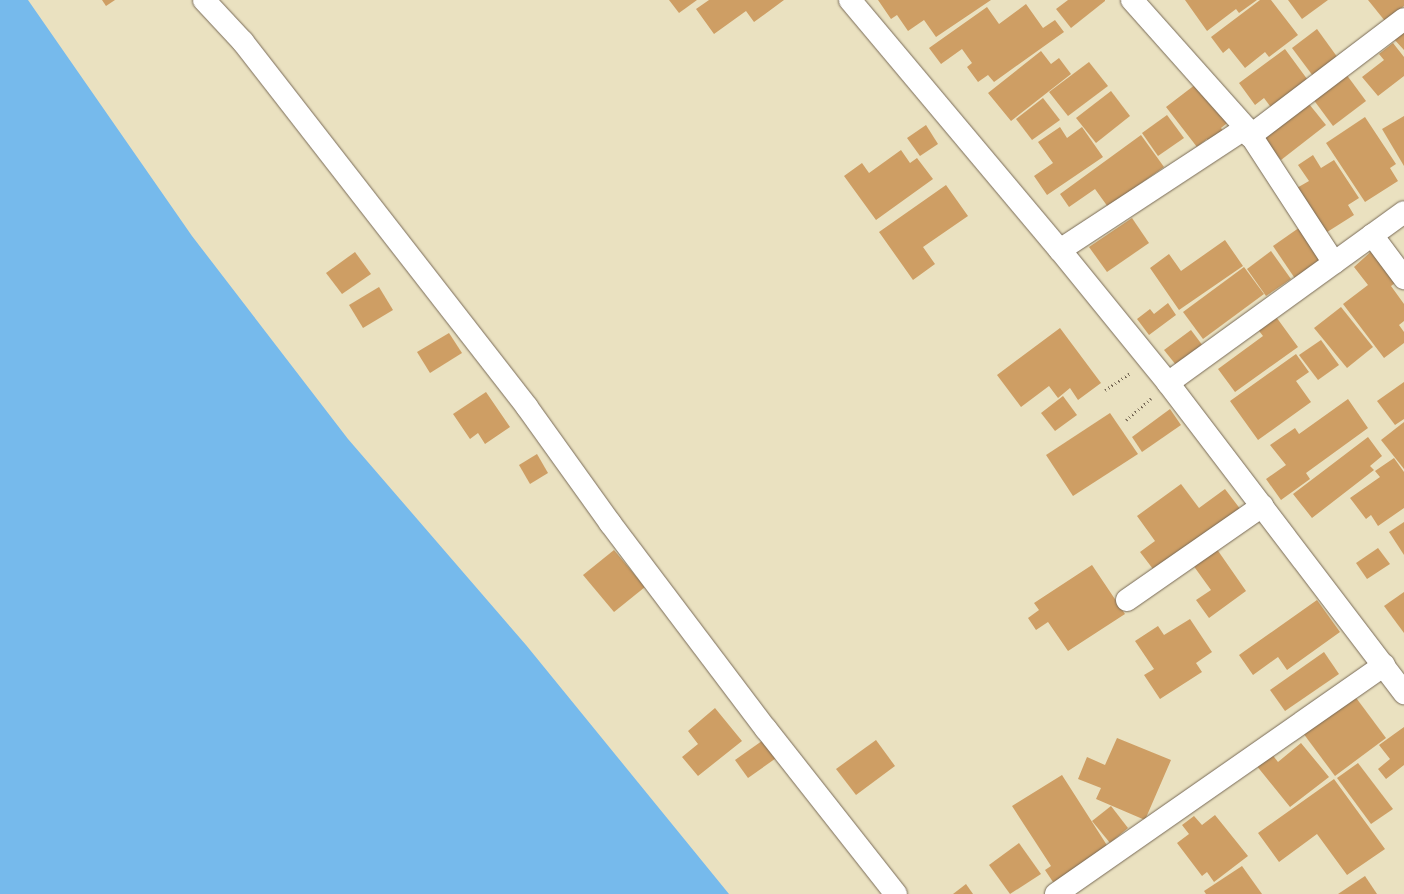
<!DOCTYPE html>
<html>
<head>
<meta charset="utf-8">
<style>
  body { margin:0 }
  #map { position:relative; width:1404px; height:894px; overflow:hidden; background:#eae1c0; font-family:"Playpen Sans",sans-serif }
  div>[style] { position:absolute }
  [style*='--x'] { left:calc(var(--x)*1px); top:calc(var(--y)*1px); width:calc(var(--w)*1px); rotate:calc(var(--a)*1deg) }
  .water>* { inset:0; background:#76baec }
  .building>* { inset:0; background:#ce9e64 }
  .path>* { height:2.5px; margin-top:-1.25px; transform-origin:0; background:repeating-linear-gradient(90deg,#786a57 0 1px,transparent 0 4px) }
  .roads { filter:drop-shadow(0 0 1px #786a57) drop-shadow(0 0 1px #786a57) }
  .minor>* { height:22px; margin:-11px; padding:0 11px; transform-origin:11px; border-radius:11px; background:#fff }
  span { translate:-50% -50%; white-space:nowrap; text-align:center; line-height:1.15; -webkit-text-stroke:3px #f7f3e8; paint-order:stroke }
</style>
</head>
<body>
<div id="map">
  <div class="water">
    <div style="clip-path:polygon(0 0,28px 0,192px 236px,348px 439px,526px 645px,729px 894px,0 894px)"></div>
  </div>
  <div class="building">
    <div style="clip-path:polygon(102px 0,115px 0,106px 6px)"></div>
    <div style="clip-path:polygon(669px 0,697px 0,679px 13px)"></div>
    <div style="clip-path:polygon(709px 0,784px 0,754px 22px,746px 11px,714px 34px,696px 9px)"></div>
    <div style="clip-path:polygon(878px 0,991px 0,936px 37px,924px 20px,908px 31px,897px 15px,891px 19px)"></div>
    <div style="clip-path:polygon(1068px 0,1105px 0,1105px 1px,1071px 28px,1056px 9px)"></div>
    <div style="clip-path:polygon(1185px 0,1257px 0,1239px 13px,1236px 9px,1207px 31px)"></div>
    <div style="clip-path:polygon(1260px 0,1271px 0,1298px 35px,1269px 57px,1265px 52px,1245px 68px,1229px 48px,1223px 53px,1211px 37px)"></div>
    <div style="clip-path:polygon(1288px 0,1328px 0,1302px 19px)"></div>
    <div style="clip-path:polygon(1368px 0,1404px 0,1404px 6px,1385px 21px)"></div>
    <div style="clip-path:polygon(1026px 4px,1043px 28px,1055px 20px,1064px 32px,994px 82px,988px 75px,978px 82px,967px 67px,972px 63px,962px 49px,941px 64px,929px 48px,987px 7px,999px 24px)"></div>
    <div style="clip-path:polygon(1317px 29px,1338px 58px,1313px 76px,1292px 48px)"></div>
    <div style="clip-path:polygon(1404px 29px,1404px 50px,1393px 38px)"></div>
    <div style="clip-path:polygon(1393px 43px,1404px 57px,1404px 76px,1378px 96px,1362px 77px,1384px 60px,1379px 54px)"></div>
    <div style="clip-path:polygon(1285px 49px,1310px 83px,1273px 110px,1264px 98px,1255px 105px,1239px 83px)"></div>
    <div style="clip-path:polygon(1041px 51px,1051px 64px,1059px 58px,1071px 74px,1011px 121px,988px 93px)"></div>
    <div style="clip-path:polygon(1089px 62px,1108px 86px,1068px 116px,1049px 92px)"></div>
    <div style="clip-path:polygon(1346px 74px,1366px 101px,1333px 126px,1313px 99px)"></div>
    <div style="clip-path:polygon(1200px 81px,1231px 120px,1221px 128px,1226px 135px,1212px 146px,1207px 139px,1197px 147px,1166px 107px)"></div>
    <div style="clip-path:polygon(1111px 91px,1130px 116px,1096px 143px,1076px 118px)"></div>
    <div style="clip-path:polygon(1043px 98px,1060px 120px,1032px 140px,1016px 119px)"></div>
    <div style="clip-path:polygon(1309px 104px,1326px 125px,1281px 160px,1264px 139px)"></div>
    <div style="clip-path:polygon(1167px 115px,1184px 138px,1158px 156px,1142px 133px)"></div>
    <div style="clip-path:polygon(1404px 116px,1404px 166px,1382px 129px)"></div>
    <div style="clip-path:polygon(1365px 117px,1396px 164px,1390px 168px,1398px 181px,1365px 202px,1326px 143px)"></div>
    <div style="clip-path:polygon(926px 125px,938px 144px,920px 156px,907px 138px)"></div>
    <div style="clip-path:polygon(1060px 127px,1067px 138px,1082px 127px,1103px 157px,1047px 195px,1034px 176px,1053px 163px,1038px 142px)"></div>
    <div style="clip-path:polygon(1141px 135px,1164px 167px,1108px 207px,1095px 189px,1069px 207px,1060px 194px)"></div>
    <div style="clip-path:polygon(901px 150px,910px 163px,917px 158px,933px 179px,876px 220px,844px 176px,862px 163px,869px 173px)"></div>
    <div style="clip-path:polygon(1313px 155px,1321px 168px,1334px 160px,1359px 198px,1348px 205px,1354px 215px,1324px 234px,1295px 189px,1309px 181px,1298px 165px)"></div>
    <div style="clip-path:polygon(946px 185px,968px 216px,923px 247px,935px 264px,913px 280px,879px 232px)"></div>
    <div style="clip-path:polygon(1132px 218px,1149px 243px,1107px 272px,1089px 247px)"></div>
    <div style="clip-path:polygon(1303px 225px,1327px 258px,1296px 280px,1273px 246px)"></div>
    <div style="clip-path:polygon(1225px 240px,1243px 266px,1179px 310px,1150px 268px,1169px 254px,1181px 271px)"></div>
    <div style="clip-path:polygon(1375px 248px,1399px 280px,1391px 286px,1404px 304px,1404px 321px,1399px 325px,1404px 332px,1404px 343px,1384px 358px,1343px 304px,1368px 285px,1354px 267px)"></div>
    <div style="clip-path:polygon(1271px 251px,1291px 279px,1266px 296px,1247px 269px)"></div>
    <div style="clip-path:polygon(355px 252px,371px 274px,342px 294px,326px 273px)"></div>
    <div style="clip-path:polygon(1244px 267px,1264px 294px,1203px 339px,1183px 312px)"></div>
    <div style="clip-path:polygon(379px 287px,393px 310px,363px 328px,349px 305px)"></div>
    <div style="clip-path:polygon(1168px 303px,1176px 315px,1149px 335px,1137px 319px,1150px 309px,1154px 314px)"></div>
    <div style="clip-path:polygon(1341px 307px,1373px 347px,1347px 368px,1314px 328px)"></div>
    <div style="clip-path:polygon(1274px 314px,1298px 347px,1235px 392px,1218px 369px,1263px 336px,1256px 327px)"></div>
    <div style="clip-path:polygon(1060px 328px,1101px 383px,1078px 400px,1070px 388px,1058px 398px,1049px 386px,1021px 407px,997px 375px)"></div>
    <div style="clip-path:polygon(1191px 330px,1206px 350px,1180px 370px,1164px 350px)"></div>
    <div style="clip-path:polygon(449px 333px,462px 353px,430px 373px,417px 352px)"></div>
    <div style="clip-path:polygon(1321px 340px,1339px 365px,1318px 380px,1299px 355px)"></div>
    <div style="clip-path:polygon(1296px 354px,1309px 372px,1296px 381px,1311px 402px,1258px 440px,1230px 401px)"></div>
    <div style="clip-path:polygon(1404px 382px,1404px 419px,1395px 425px,1377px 401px)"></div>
    <div style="clip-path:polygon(486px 392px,510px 427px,485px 444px,478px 433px,470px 439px,453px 414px)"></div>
    <div style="clip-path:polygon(1063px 396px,1077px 415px,1055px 431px,1041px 413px)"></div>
    <div style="clip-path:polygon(1348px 399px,1368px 428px,1306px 473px,1310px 479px,1281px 500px,1266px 479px,1286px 465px,1270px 445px,1295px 428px,1299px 434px)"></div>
    <div style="clip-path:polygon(1170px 409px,1181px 425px,1142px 452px,1132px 437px)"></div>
    <div style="clip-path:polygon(1110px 413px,1138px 454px,1073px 496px,1046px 455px)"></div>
    <div style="clip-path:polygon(1404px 422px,1404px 469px,1381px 440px)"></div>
    <div style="clip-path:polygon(1368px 437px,1382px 456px,1370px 466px,1374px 470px,1312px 518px,1293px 494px)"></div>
    <div style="clip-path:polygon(537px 454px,548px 473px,530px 484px,519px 465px)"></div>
    <div style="clip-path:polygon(1394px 458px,1404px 472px,1404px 508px,1378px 526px,1371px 515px,1366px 519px,1350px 498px,1380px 477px,1375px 471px)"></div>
    <div style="clip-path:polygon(1181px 484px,1199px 508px,1225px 489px,1241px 510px,1156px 573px,1140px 552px,1155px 541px,1137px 516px)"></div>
    <div style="clip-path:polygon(1404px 522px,1404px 555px,1389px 532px)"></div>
    <div style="clip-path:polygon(1214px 545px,1246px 591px,1209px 618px,1196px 600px,1211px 590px,1190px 561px)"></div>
    <div style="clip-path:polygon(1378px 548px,1390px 564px,1367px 579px,1356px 563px)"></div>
    <div style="clip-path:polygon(614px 550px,645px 587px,614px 612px,583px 575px)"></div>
    <div style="clip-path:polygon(1092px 565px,1125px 614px,1068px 651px,1048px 622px,1036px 630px,1028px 618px,1039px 610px,1034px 603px)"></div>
    <div style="clip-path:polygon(1404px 592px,1404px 633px,1384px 606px)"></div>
    <div style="clip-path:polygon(1317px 600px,1340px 632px,1287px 670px,1278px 657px,1253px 675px,1239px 655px)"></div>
    <div style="clip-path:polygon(1190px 619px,1212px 652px,1196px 663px,1202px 672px,1160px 699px,1144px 675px,1154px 669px,1135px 641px,1158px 626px,1164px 635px)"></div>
    <div style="clip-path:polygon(1324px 652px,1339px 674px,1285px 711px,1270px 690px)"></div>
    <div style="clip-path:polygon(1354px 695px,1386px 738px,1335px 776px,1303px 733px)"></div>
    <div style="clip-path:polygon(715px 708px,742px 741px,698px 776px,682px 757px,698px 744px,688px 731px)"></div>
    <div style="clip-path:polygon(1404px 727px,1404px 765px,1386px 779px,1378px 769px,1390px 759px,1379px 745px)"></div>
    <div style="clip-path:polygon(766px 738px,779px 756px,748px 778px,735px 760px)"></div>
    <div style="clip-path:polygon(1117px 738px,1171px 760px,1145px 820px,1096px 799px,1101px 788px,1078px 779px,1087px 757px,1105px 765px)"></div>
    <div style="clip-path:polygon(876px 740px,895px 766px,856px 795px,836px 769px)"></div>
    <div style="clip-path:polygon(1301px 743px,1329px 777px,1290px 807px,1256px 765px,1271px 753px,1278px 762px)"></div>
    <div style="clip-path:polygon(1358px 763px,1393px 809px,1371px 824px,1337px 778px)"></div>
    <div style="clip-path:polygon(1062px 775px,1110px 850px,1055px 885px,1045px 870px,1051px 866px,1012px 806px)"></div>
    <div style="clip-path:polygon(1334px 779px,1385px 849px,1347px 875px,1317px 834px,1279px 862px,1258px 833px)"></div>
    <div style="clip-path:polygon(1111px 806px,1128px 828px,1110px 843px,1092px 821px)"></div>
    <div style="clip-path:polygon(1215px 815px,1248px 856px,1214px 882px,1207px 872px,1202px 876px,1177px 843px,1189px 834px,1182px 825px,1194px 816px,1202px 825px)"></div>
    <div style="clip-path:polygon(1019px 843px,1041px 874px,1010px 894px,989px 865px)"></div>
    <div style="clip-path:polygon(1242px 866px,1262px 894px,1206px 894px,1204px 891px)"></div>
    <div style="clip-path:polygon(1365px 876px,1377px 894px,1338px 894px)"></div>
    <div style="clip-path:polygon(966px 884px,973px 894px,953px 894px)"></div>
  </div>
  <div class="path">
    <div style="--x:1105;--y:390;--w:30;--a:-34"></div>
    <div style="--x:1126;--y:420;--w:33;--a:-41"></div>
  </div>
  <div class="roads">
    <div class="minor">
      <div style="--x:204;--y:0;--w:57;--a:47.1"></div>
      <div style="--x:243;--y:42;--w:462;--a:52.1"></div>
      <div style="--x:527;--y:407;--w:143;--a:54.4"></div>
      <div style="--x:610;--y:523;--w:258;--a:52.9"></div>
      <div style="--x:766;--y:729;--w:210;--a:51.8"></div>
      <div style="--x:850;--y:0;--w:326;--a:50"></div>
      <div style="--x:1060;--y:250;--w:171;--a:50.9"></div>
      <div style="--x:1168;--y:383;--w:390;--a:52.7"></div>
      <div style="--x:1132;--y:0;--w:171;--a:48.3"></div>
      <div style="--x:1246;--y:128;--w:161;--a:56.9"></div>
      <div style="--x:1250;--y:136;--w:193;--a:-37.2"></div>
      <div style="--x:1372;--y:235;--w:54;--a:53.3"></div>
      <div style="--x:1060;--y:250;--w:222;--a:-33.3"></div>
      <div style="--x:1168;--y:383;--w:291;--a:-35.9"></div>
      <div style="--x:1127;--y:600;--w:165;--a:-34.8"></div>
      <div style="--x:1056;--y:894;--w:400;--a:-34.9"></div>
    </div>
  </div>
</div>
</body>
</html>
